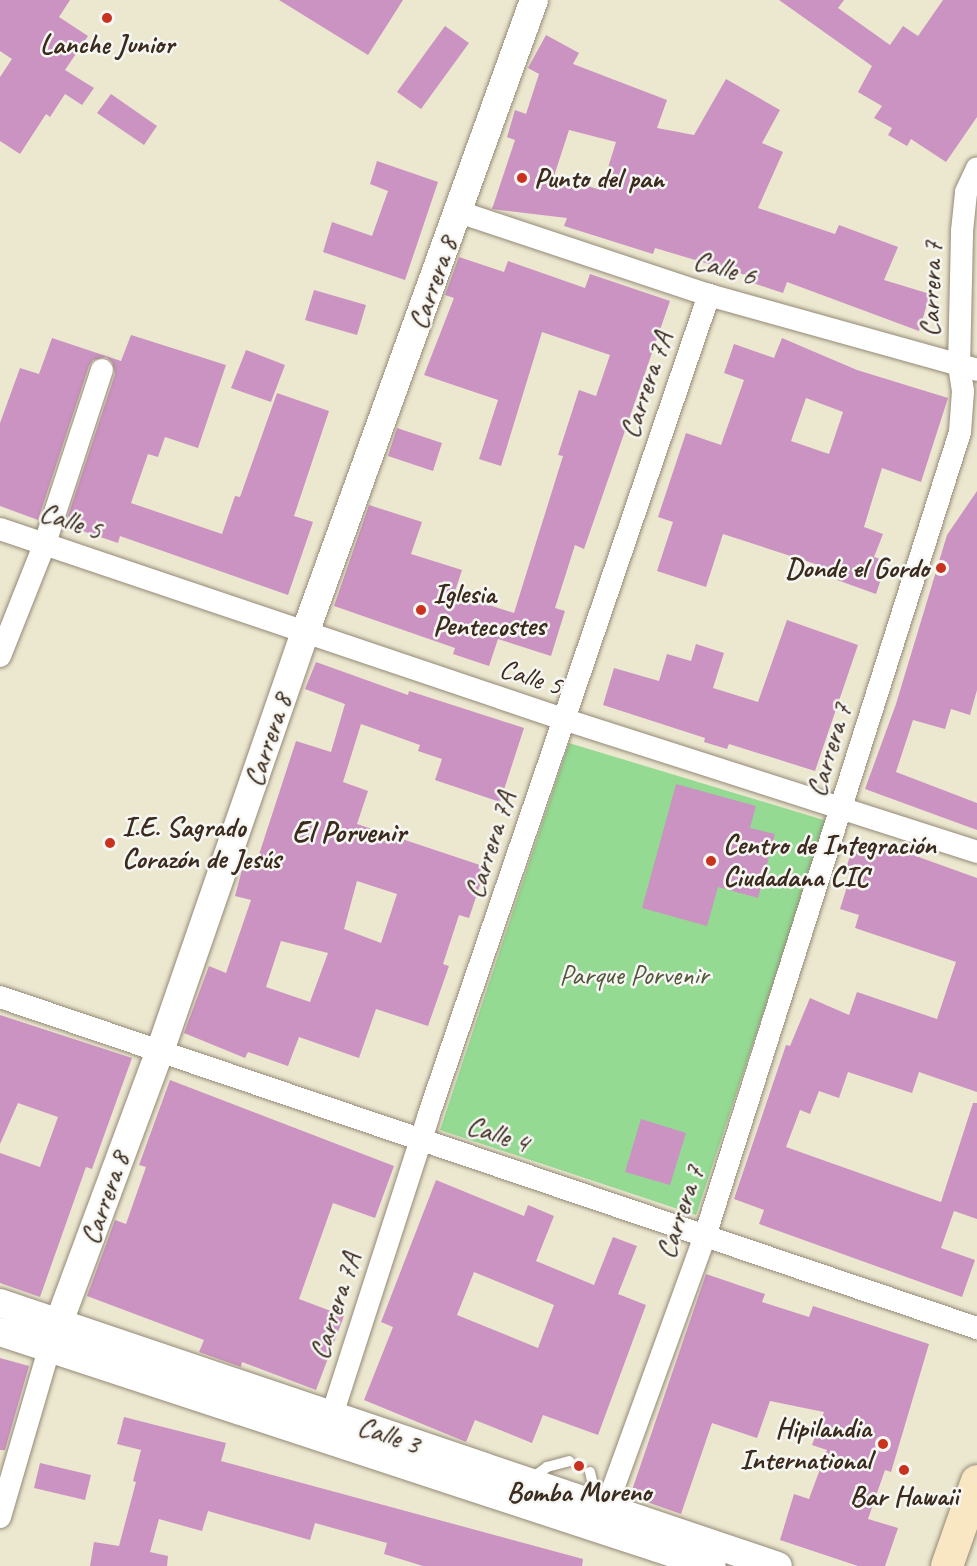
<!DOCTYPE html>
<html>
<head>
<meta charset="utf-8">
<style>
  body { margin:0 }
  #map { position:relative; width:977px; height:1566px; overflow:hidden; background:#ece8d0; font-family:Caveat,sans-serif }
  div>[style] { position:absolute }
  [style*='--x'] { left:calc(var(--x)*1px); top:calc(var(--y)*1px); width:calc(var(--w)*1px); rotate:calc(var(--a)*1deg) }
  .green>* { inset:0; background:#94da93 }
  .building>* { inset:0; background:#cb93c2 }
  .roads { filter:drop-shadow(0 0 2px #948977) drop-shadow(0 0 2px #948977) }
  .service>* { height:10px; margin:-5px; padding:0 5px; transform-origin:5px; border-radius:5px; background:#fff }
  .minor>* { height:22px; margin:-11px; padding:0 11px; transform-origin:11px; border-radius:11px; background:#fff }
  .tertiary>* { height:28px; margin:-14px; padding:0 14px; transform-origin:14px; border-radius:14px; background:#fff }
  .secondary>* { height:32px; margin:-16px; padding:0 16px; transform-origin:16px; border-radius:16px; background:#f9e7c3 }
  .dots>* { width:16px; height:16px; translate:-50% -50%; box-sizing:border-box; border:3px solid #f6f6f2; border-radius:50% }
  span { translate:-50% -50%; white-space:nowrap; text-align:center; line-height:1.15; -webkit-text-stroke:5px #f6f6f2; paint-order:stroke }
  .poi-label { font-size:28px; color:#3b2a1e; font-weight:700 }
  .left { translate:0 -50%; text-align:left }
  .right { translate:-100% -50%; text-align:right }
  .street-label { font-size:28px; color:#3b2a1e }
  .park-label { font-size:28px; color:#51563b }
  .neighbourhood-label { font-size:30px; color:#3b2a1e; font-weight:700 }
</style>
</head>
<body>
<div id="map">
  <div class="green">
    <div style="clip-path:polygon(569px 743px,827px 821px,696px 1215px,440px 1130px)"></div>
  </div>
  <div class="building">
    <div style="clip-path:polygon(0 0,70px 0,59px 17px,88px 36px,65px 70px,94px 88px,82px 105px,65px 94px,50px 117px,46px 114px,20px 154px,0 141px,0 77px,12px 59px,0 51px)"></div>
    <div style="clip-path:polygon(279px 0,403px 0,368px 55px)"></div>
    <div style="clip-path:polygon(779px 0,844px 0,838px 8px,890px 45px,903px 26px,918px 36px,943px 0,977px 0,977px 117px,946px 162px,911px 139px,907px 146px,888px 135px,892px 128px,874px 118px,882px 106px,858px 92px,872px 66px)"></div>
    <div style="clip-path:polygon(445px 26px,469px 43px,421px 109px,397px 92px)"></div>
    <div style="clip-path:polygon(evenodd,546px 35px,579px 53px,573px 64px,667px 100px,657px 128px,694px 135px,726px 79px,780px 110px,762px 143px,783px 152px,758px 208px,835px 234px,839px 225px,898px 247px,884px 280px,930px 294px,919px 331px,787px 282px,783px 293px,747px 281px,749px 276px,655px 248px,653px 254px,564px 226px,567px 218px,492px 209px,515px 140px,507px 137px,515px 110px,526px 114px,539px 74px,528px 68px,546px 35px,569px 130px,616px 142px,601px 190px,554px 176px,569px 130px)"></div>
    <div style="clip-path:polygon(111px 94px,157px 126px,144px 145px,97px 113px)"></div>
    <div style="clip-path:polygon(377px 161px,438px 182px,405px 280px,323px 252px,332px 222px,372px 236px,388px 191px,370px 184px)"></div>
    <div style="clip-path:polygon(459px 257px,504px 272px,508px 261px,585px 288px,590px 274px,670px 301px,584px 549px,575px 545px,555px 608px,565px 611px,551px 656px,498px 639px,489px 666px,453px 654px,455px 648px,334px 606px,369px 505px,422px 522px,411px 554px,462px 570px,454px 594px,514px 613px,563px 456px,558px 455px,579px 390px,596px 396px,610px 355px,542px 332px,501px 466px,479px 459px,498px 400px,424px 375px,454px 298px,445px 295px)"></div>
    <div style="clip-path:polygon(314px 290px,366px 305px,357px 335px,305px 320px)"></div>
    <div style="clip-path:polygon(131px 335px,226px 365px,198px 448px,165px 437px,158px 457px,148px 454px,131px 503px,222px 534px,235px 496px,240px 497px,277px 393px,329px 411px,294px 516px,313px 522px,288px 595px,120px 536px,118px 543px,65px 525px,115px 374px,112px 362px,106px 357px,93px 360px,89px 366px,38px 520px,0 506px,0 423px,20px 368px,39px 374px,52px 338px,121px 361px)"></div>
    <div style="clip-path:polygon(evenodd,782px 338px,857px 370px,948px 398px,921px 482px,882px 468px,864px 527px,883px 534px,874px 557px,887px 561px,876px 594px,837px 580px,840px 572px,723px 534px,706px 587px,657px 571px,673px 522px,658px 517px,686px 433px,721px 445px,744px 380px,724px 373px,734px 344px,774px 358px,782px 338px,806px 398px,843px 412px,829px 454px,791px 441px,806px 398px)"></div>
    <div style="clip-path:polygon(246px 350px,285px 365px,271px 402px,231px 388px)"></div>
    <div style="clip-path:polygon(397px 428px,442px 443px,433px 471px,388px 456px)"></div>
    <div style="clip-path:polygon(977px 491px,977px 690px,970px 715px,951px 709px,945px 729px,913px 720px,896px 772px,977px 803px,977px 830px,865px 789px,896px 704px,947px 535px)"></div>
    <div style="clip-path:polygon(787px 620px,858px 645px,815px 771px,729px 744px,727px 749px,704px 742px,705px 738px,603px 705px,614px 668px,659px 681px,667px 654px,691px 661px,696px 644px,724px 653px,713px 688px,758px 702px)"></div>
    <div style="clip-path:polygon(evenodd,316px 662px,408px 695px,409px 691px,524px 728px,500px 802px,435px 780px,442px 759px,418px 751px,420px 745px,361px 724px,343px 782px,368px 791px,357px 824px,486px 867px,469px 918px,459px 915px,443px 964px,449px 966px,428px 1026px,376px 1009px,359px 1058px,299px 1037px,288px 1066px,248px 1052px,245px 1058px,184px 1033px,209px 966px,226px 973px,251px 900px,235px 896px,243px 866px,254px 870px,296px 741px,331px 752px,345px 704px,305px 689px,316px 662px,357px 881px,397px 894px,381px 943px,344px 929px,357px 881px,316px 662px,281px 941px,328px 953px,310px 1002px,266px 987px,281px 941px)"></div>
    <div style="clip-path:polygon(676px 784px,756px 806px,750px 828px,775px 834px,758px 898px,718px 887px,707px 926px,642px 908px)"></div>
    <div style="clip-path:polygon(877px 842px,977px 878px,977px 1092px,919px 1072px,912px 1093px,848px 1072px,839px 1098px,819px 1091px,810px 1114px,800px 1110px,786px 1147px,941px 1202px,973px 1103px,977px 1103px,977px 1219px,954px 1211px,941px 1248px,975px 1260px,962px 1297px,759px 1224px,764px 1210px,734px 1199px,786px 1045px,790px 1046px,810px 998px,849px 1015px,857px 992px,937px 1019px,956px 962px,855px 928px,859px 915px,840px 909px,851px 874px,845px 872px,854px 843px,874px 850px)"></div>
    <div style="clip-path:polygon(0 1015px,132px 1058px,92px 1169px,86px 1167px,40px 1297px,0 1283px,0 1153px,40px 1167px,58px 1117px,18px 1103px,0 1144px)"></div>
    <div style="clip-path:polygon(170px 1080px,394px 1166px,375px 1218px,333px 1203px,299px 1299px,344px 1316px,316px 1390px,242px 1362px,241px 1367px,199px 1352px,204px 1340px,87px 1296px,115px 1220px,126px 1224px,146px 1167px,139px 1165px)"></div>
    <div style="clip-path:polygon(641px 1119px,686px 1133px,670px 1185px,625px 1172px)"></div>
    <div style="clip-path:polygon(evenodd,436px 1180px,524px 1216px,528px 1205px,554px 1216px,536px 1261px,594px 1285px,613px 1237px,637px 1246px,618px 1294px,646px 1305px,598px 1435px,543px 1415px,532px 1443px,475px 1420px,466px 1442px,364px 1400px,393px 1327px,381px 1322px,436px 1180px,474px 1272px,554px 1305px,538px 1348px,457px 1315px,474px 1272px)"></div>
    <div style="clip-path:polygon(706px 1274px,765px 1294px,762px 1302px,809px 1317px,813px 1306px,929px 1344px,891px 1472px,885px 1470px,868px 1519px,898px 1528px,885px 1566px,858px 1566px,780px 1540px,794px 1494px,809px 1499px,827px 1450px,812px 1445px,824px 1412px,770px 1401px,757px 1438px,712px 1423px,681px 1514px,630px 1496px)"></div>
    <div style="clip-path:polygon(0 1358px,29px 1366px,5px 1450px,0 1450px)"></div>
    <div style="clip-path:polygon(124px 1417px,226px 1443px,221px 1461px,583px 1559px,582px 1566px,423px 1566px,384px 1554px,387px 1543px,315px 1523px,310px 1540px,208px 1511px,202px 1531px,159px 1519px,150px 1552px,168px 1556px,167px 1566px,90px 1566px,94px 1542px,119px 1546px,136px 1482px,133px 1481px,141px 1450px,117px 1444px)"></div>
    <div style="clip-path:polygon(40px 1463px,91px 1475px,85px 1500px,34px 1488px)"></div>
  </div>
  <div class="roads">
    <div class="service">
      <div style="--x:590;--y:1472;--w:31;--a:77"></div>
      <div style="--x:532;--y:1478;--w:19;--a:-36"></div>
      <div style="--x:547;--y:1467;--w:23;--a:-15"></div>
    </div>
    <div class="minor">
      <div style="--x:459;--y:212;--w:263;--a:18.4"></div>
      <div style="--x:709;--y:295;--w:278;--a:15.6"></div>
      <div style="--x:0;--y:529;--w:594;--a:18.65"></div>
      <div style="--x:563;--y:719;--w:435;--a:17.8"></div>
      <div style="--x:0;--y:656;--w:122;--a:-68.3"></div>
      <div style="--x:45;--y:543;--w:182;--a:-71.8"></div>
      <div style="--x:0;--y:997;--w:1032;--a:18.72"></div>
      <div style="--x:332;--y:1415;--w:313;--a:-72.1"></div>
      <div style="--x:428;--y:1117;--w:869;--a:-71.13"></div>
      <div style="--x:606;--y:1508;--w:289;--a:-70"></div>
      <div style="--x:705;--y:1236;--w:843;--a:-72.4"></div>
      <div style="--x:960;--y:432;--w:41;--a:-85.8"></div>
      <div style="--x:963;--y:391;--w:24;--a:-99"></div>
      <div style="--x:959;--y:367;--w:136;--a:-88.7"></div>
      <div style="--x:962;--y:231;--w:39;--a:-84"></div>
      <div style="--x:966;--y:192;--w:26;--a:-65"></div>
      <div style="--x:0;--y:1517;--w:175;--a:-73.7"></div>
    </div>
    <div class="tertiary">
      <div style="--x:0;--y:1303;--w:821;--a:18.68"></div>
      <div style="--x:0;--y:1332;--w:749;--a:18.19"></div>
      <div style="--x:49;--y:1349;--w:318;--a:-69.6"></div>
      <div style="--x:160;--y:1051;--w:442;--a:-70.9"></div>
      <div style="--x:305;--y:633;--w:673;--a:-70.11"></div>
    </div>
    <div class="secondary">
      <div style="--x:947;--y:1566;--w:90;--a:-70.6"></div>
    </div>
  </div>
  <div class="dots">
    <div style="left:107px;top:18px;background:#c8321e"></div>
    <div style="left:522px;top:178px;background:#c8321e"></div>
    <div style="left:941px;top:568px;background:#c8321e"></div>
    <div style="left:421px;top:610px;background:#c8321e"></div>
    <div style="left:110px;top:843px;background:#c8321e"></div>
    <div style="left:711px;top:861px;background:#c8321e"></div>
    <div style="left:883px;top:1444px;background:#c8321e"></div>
    <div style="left:579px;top:1466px;background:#c8321e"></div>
    <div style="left:904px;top:1470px;background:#c8321e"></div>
  </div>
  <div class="poi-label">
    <span style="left:107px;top:44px">Lanche Junior</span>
    <span class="left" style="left:534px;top:178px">Punto del pan</span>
    <span class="right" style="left:929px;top:568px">Donde el Gordo</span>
    <span class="left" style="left:433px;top:610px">Iglesia<br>Pentecostes</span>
    <span class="left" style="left:122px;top:843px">I.E. Sagrado<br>Corazón de Jesús</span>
    <span class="left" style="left:723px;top:861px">Centro de Integración<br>Ciudadana CIC</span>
    <span class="right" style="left:871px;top:1444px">Hipilandia<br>International</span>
    <span style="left:579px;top:1492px">Bomba Moreno</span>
    <span style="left:904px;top:1496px">Bar Hawaii</span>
  </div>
  <div class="street-label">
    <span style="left:725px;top:268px;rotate:17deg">Calle 6</span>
    <span style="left:433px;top:283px;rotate:-70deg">Carrera 8</span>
    <span style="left:931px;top:289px;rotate:-88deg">Carrera 7</span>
    <span style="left:646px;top:385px;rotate:-71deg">Carrera 7A</span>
    <span style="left:71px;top:521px;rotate:19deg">Calle 5</span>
    <span style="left:531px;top:677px;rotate:18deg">Calle 5</span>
    <span style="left:268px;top:740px;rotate:-71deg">Carrera 8</span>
    <span style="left:829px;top:750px;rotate:-73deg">Carrera 7</span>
    <span style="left:490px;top:845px;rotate:-72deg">Carrera 7A</span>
    <span style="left:498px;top:1134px;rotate:19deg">Calle 4</span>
    <span style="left:105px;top:1198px;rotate:-70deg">Carrera 8</span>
    <span style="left:680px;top:1212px;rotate:-71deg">Carrera 7</span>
    <span style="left:335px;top:1306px;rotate:-72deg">Carrera 7A</span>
    <span style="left:389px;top:1435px;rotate:19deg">Calle 3</span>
  </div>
  <div class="park-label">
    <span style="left:634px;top:975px">Parque Porvenir</span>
  </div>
  <div class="neighbourhood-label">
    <span style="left:349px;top:832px">El Porvenir</span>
  </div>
</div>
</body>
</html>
